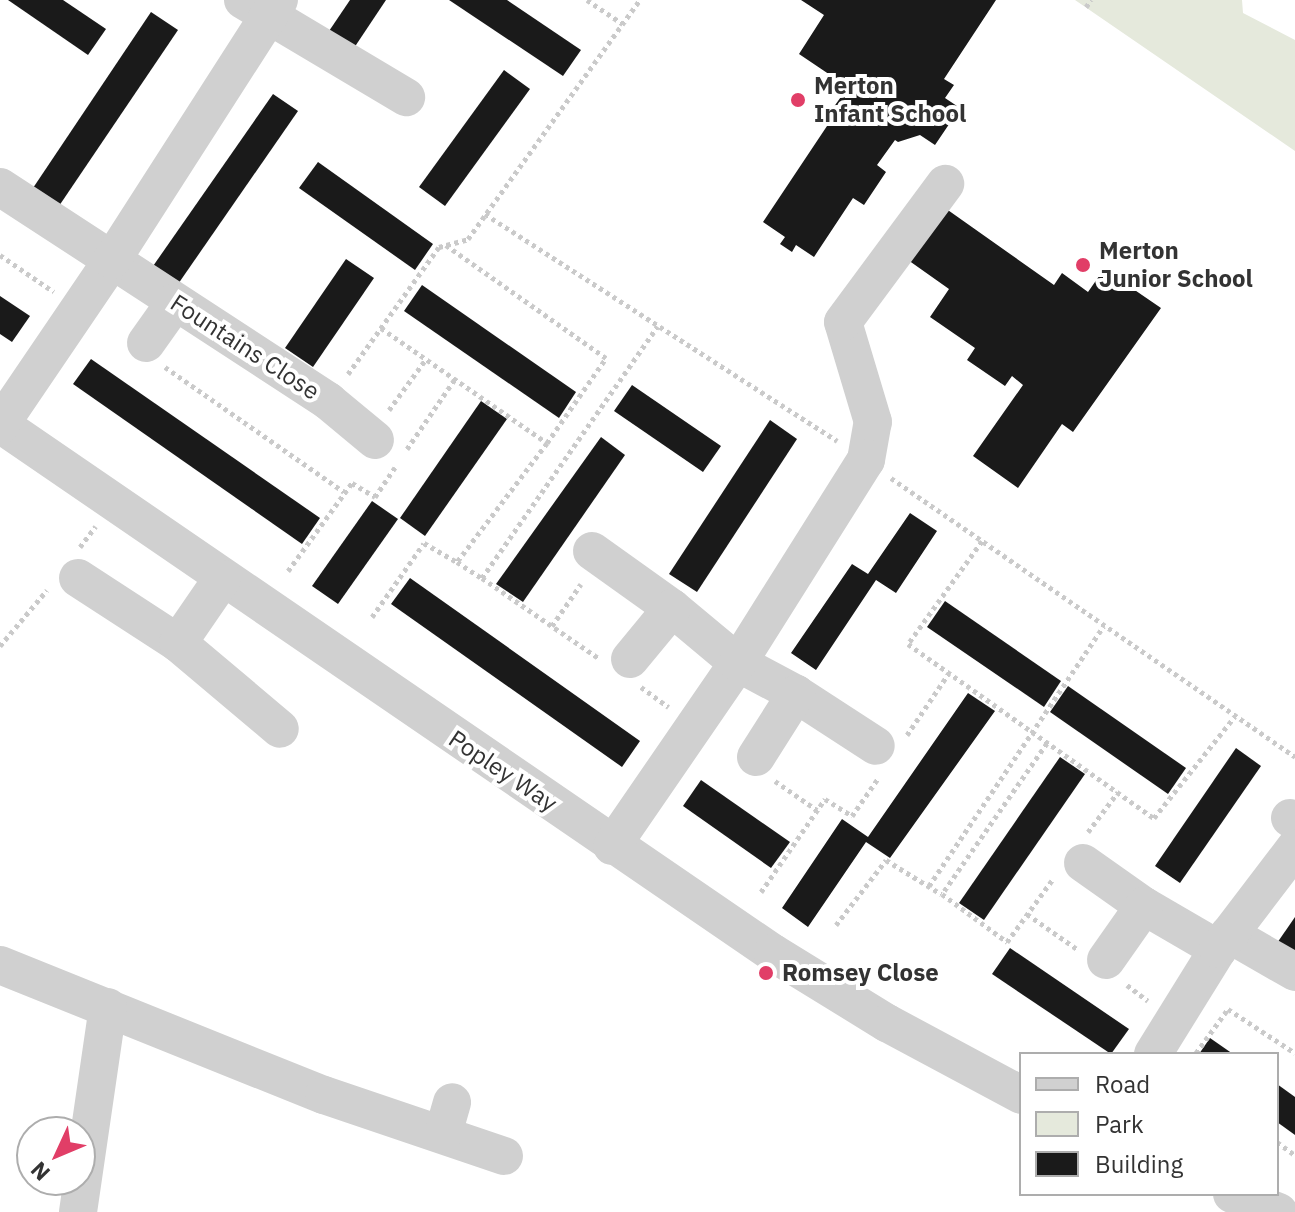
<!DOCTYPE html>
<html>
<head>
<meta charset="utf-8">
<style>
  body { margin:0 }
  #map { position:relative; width:1295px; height:1212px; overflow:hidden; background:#fff; font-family:"IBM Plex Sans",sans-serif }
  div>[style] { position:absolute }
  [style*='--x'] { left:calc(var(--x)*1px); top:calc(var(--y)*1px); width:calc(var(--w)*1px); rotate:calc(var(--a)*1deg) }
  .green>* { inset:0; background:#e5e9dc }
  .building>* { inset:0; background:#1a1a1a }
  .path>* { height:5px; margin-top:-2.5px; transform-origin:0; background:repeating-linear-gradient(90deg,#cacaca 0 4px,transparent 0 8px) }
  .minor>* { height:38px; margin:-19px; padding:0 19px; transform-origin:19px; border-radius:19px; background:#d0d0d0 }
  .dots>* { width:22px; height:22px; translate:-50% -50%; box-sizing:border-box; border:4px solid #fff; border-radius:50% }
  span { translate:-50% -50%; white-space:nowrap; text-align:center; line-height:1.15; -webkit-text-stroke:8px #fff; paint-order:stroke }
  .poi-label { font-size:24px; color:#333; font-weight:700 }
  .left { translate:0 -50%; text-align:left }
  .street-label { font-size:24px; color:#333 }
  .legend { position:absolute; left:1019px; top:1052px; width:260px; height:144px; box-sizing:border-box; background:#fff; border:2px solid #adadad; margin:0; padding:10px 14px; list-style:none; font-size:24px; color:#333 }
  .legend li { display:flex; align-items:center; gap:16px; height:40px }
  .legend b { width:40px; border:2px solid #adadad }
  .north { position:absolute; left:16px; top:1116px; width:80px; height:80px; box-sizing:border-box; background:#fff; border:2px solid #adadad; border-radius:50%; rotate:226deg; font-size:22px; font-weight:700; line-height:32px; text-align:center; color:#333 }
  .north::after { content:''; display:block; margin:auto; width:28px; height:36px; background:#e13e67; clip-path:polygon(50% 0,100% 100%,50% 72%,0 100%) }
</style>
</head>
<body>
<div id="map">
  <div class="green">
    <div style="clip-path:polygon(1075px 0,1242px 0,1243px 13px,1295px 40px,1295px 151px)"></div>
  </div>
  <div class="building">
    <div style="clip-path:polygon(8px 0,63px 0,106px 29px,88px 55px)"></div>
    <div style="clip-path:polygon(350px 0,386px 0,350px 54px,325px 37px)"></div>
    <div style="clip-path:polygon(449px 0,507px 0,581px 50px,563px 76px)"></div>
    <div style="clip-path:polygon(801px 0,996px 0,944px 79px,954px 85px,945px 98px,960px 108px,935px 145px,920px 135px,898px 142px,895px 140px,877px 165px,886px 172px,864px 205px,853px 198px,814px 257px,796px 245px,792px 252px,780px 244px,785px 237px,763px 222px,837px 111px,833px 108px,848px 87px,799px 54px,824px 15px)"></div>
    <div style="clip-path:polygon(151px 12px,178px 30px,59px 206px,33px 188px)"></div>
    <div style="clip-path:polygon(504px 70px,530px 89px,445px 206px,419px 187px)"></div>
    <div style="clip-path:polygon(273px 94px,298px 111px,176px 287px,151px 269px)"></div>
    <div style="clip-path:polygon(318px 162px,433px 244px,415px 270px,299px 188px)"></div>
    <div style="clip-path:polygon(945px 208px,1054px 285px,1062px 273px,1088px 292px,1104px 269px,1161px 308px,1073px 432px,1062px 424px,1018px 488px,973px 456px,1023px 385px,1012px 376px,1005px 386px,967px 360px,975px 348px,930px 317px,949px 289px,908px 260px)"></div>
    <div style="clip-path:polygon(346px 259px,374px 278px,313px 367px,285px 348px)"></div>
    <div style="clip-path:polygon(422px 285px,576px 392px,559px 418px,404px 311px)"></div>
    <div style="clip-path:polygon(0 296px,30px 316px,12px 342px,0 334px)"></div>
    <div style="clip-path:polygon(91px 359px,320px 518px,302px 544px,73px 384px)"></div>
    <div style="clip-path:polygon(632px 385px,721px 446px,703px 472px,614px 411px)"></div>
    <div style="clip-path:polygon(481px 401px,507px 419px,425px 536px,400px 518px)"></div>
    <div style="clip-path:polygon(770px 420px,797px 439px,697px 592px,669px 574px)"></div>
    <div style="clip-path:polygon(601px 437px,625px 455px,523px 602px,496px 584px)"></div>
    <div style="clip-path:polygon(372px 501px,398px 519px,338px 604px,312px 586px)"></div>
    <div style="clip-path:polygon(910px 513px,937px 531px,896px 593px,876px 580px,816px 670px,791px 653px,852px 564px,868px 574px)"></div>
    <div style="clip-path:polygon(410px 578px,640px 741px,622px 767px,391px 604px)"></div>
    <div style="clip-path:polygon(945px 601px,1061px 681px,1044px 707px,927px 627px)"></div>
    <div style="clip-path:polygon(1068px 686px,1186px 768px,1168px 794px,1050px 712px)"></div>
    <div style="clip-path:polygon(968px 693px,995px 711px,890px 858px,866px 842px,808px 927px,782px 908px,842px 819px,868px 837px)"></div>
    <div style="clip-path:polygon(1236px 748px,1261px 766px,1180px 883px,1155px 866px)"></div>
    <div style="clip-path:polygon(1060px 757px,1085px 774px,984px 920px,959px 903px)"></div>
    <div style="clip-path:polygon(701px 780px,790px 842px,771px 868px,683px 806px)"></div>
    <div style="clip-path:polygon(1295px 917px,1295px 959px,1275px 946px)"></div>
    <div style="clip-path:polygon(1010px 948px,1129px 1029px,1111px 1054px,992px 974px)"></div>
    <div style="clip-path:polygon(1210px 1038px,1233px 1054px,1199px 1054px)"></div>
    <div style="clip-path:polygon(1277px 1084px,1295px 1097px,1295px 1135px,1277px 1122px)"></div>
  </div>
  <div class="path">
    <div style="--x:587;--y:0;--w:43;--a:33.7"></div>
    <div style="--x:1086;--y:7;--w:9;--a:-54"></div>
    <div style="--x:485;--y:214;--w:419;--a:32.8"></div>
    <div style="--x:0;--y:255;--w:65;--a:34.4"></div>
    <div style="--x:381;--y:328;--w:202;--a:34.7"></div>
    <div style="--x:547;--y:443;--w:103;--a:-55.2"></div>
    <div style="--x:606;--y:358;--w:196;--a:-144.8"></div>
    <div style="--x:165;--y:367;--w:218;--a:34.9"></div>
    <div style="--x:348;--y:374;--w:156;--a:-54.4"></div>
    <div style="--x:439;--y:247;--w:30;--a:-15"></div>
    <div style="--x:468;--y:239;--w:294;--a:-54.3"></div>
    <div style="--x:389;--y:410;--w:63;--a:-54"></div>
    <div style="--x:547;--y:443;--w:149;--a:127.1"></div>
    <div style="--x:457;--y:562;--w:30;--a:33"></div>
    <div style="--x:482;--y:578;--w:307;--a:-55.1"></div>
    <div style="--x:407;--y:449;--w:85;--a:-55.6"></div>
    <div style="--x:891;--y:478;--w:491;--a:34.6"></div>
    <div style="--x:982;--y:541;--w:127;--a:125.7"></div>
    <div style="--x:908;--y:644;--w:301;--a:35.3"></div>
    <div style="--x:1154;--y:818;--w:130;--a:-51.5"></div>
    <div style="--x:80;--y:547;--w:26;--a:-53"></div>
    <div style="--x:288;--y:571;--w:109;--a:-54"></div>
    <div style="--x:352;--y:483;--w:27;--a:31"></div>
    <div style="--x:375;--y:497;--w:36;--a:-56"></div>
    <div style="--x:482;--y:578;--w:143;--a:34.5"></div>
    <div style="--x:372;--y:617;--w:90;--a:-54.9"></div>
    <div style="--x:424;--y:543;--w:38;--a:30"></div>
    <div style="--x:552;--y:626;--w:51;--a:-55.4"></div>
    <div style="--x:0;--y:646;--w:73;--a:-50"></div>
    <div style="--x:641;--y:687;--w:34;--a:36"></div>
    <div style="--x:907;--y:735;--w:75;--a:-55.9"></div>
    <div style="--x:1047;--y:743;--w:184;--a:124.8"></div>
    <div style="--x:942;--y:894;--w:81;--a:36.4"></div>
    <div style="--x:1007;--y:942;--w:78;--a:-53.9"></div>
    <div style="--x:775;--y:781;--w:51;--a:34.6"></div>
    <div style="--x:1088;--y:832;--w:50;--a:-53.1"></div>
    <div style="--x:929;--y:886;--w:313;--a:-56.1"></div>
    <div style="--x:761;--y:892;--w:113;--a:-55.5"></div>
    <div style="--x:825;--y:799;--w:32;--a:32"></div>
    <div style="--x:852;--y:816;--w:47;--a:-55.3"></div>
    <div style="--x:1027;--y:914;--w:61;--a:35"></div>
    <div style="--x:836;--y:925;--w:82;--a:-52.4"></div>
    <div style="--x:886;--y:860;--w:65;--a:31.7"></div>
    <div style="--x:1127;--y:985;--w:26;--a:37"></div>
    <div style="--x:1196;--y:1053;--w:54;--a:-54"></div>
    <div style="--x:1228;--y:1009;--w:80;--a:33.3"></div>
    <div style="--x:1277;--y:1142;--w:22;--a:36"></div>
  </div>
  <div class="minor">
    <div style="--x:243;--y:0;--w:190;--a:30.8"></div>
    <div style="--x:0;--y:187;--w:392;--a:33.1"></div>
    <div style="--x:328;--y:401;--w:61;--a:39.7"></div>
    <div style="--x:146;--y:343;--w:50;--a:-54.7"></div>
    <div style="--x:0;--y:424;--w:937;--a:34.39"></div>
    <div style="--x:773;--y:953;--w:134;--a:31.6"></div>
    <div style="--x:887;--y:1023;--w:152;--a:28.2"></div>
    <div style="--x:0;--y:425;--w:199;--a:-55.8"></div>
    <div style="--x:112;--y:260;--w:309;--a:-57.3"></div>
    <div style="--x:592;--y:551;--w:98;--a:35.5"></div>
    <div style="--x:672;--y:608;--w:86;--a:39.8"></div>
    <div style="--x:738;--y:663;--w:66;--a:28.1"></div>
    <div style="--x:796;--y:694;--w:95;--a:33"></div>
    <div style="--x:78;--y:578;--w:119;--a:33"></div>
    <div style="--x:178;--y:643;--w:133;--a:40.1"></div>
    <div style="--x:178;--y:643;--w:78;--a:-55.5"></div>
    <div style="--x:630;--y:659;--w:66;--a:-50.5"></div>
    <div style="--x:756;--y:757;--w:75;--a:-57.6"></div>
    <div style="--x:1290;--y:818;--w:6;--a:31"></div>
    <div style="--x:612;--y:846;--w:222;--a:-55.5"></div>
    <div style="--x:738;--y:663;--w:240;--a:-57.8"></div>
    <div style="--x:866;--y:460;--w:39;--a:-80"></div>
    <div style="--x:873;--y:422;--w:104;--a:-106.7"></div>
    <div style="--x:843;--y:322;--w:172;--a:-53.5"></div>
    <div style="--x:1083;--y:863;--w:75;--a:35.2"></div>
    <div style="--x:1144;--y:906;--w:86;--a:30.2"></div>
    <div style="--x:1229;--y:934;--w:76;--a:29.9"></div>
    <div style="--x:1106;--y:960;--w:66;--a:-54.9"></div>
    <div style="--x:0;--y:965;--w:349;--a:21.9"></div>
    <div style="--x:324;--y:1095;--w:190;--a:18.7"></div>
    <div style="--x:1153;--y:1054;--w:123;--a:-58.2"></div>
    <div style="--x:1218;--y:949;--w:127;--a:-52.7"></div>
    <div style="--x:443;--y:1134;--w:33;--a:-74"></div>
    <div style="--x:1232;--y:1194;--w:50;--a:21"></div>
    <div style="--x:78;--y:1212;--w:207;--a:-81.7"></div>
  </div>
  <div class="dots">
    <div style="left:798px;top:100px;background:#e13e67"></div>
    <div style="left:1083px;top:265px;background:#e13e67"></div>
    <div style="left:766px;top:973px;background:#e13e67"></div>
  </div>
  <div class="poi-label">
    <span class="left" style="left:814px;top:100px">Merton<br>Infant School</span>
    <span class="left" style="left:1099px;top:265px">Merton<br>Junior School</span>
    <span class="left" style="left:782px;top:973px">Romsey Close</span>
  </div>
  <div class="street-label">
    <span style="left:245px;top:347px;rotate:33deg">Fountains Close</span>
    <span style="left:503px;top:771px;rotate:34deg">Popley Way</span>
  </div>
  <ul class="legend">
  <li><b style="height:10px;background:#d0d0d0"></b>Road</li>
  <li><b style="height:22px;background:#e5e9dc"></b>Park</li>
  <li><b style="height:22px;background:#1a1a1a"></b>Building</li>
  </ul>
  <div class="north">N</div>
</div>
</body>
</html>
